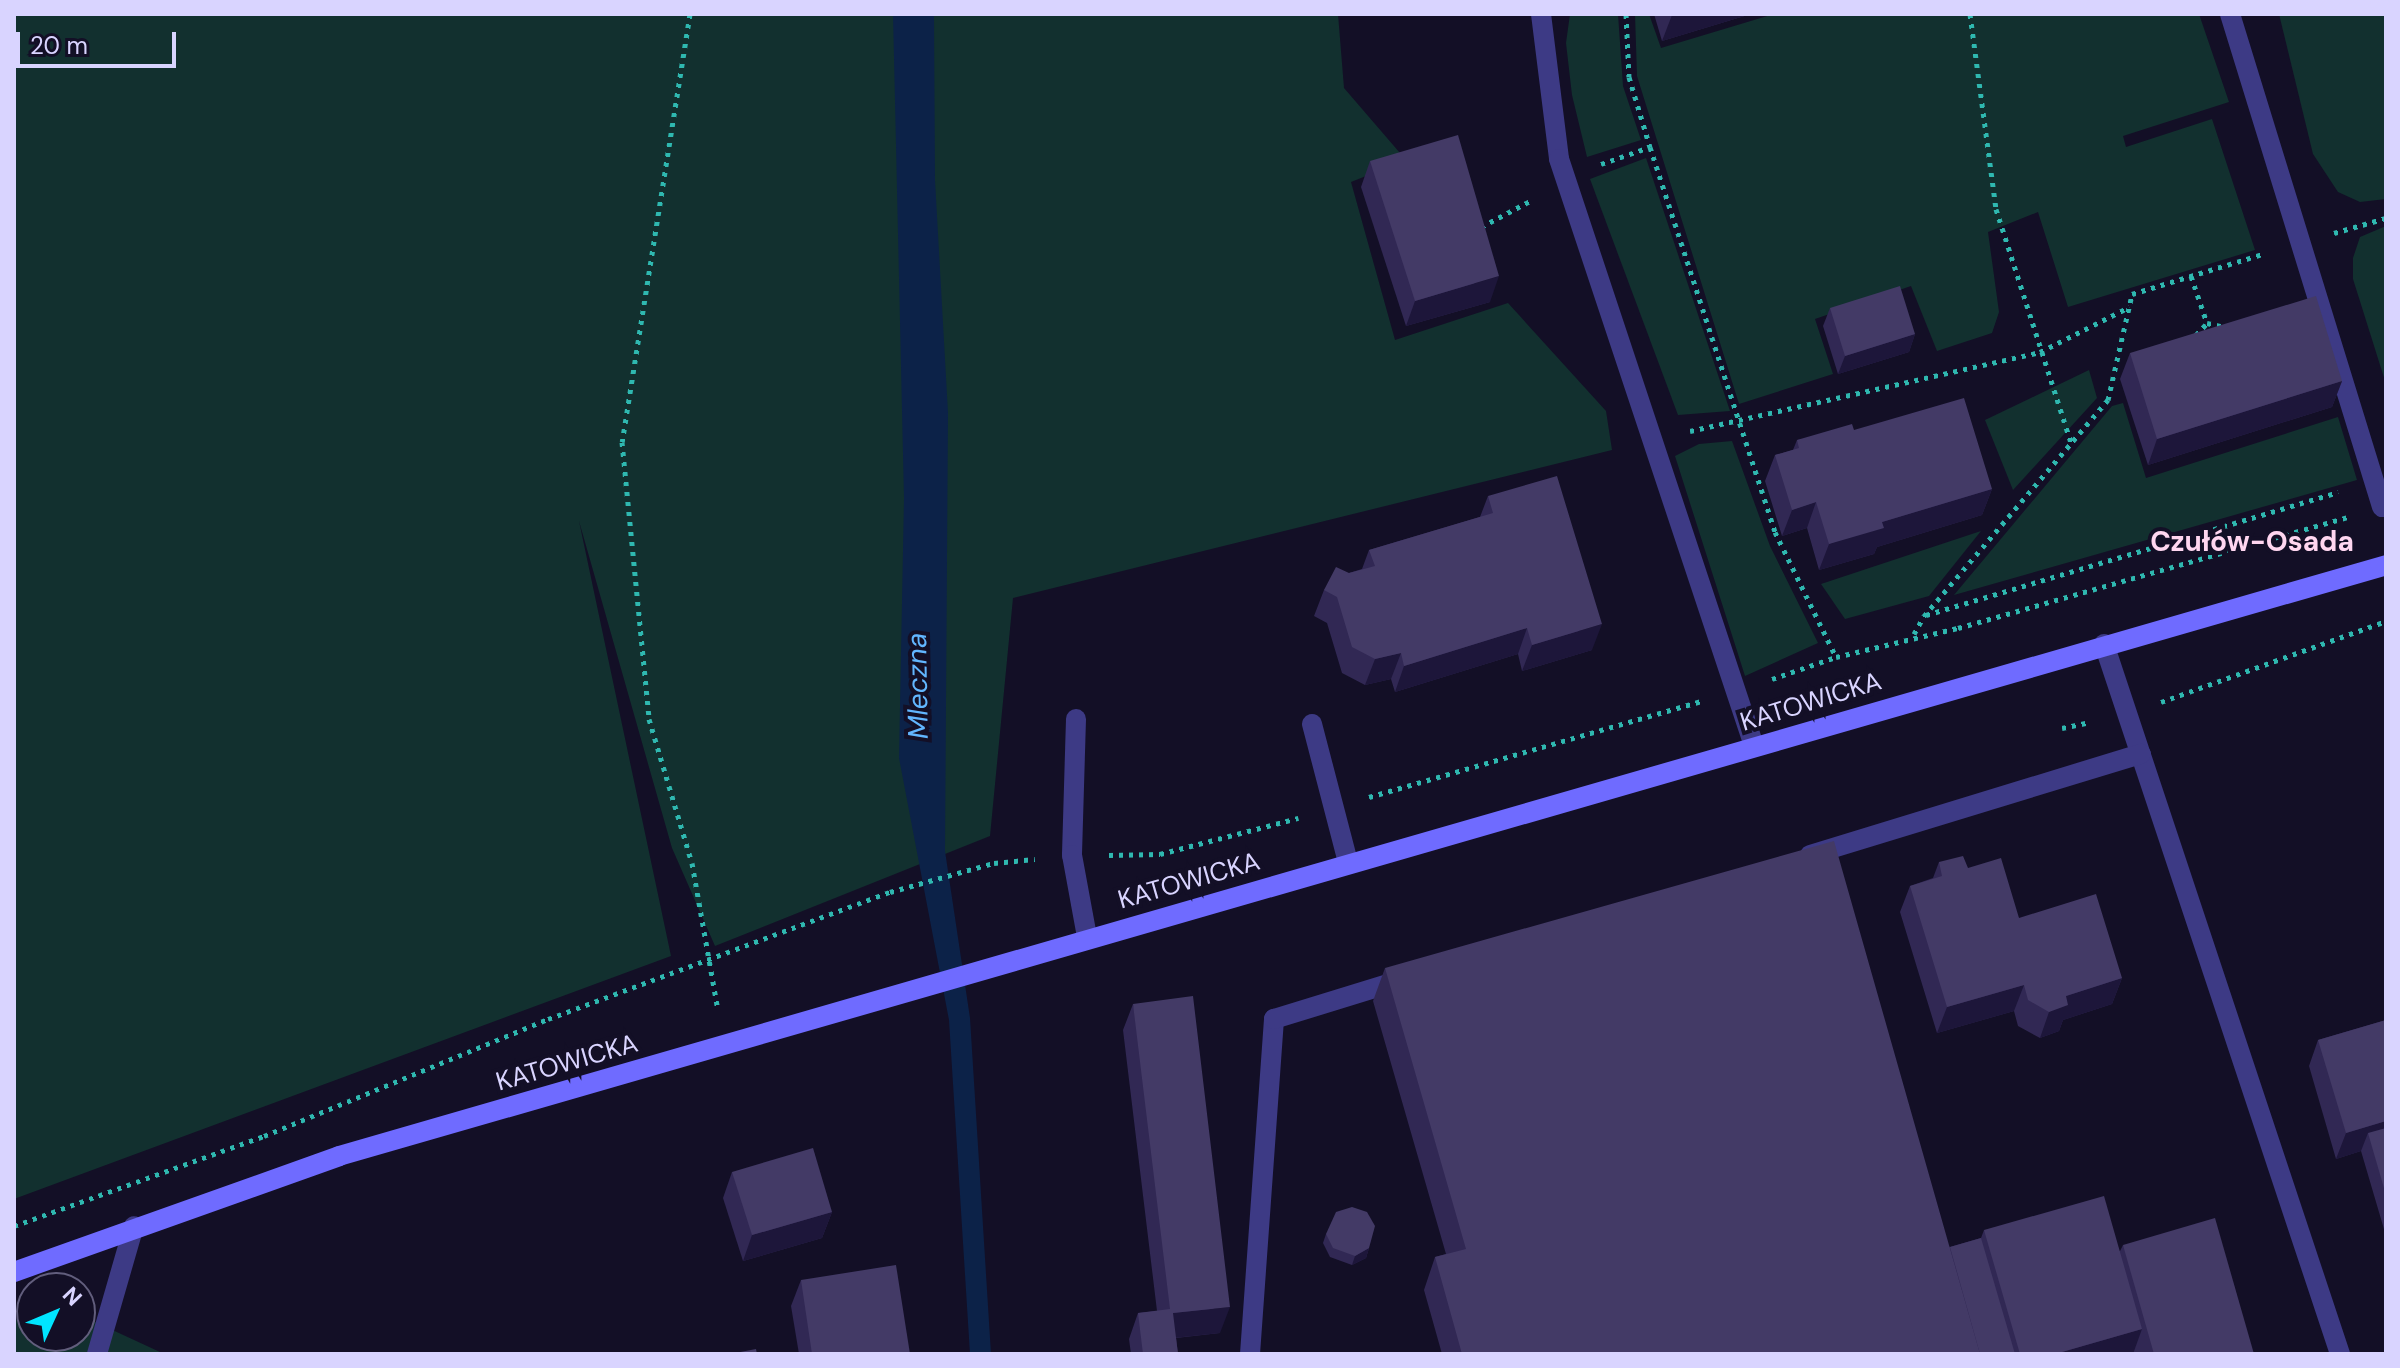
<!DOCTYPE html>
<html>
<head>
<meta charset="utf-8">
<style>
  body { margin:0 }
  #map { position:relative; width:2400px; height:1368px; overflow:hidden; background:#130f26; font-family:"DM Sans",sans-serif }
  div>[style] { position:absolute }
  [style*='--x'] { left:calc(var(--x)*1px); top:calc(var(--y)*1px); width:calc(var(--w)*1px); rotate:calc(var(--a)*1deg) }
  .green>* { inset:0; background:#12302f }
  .water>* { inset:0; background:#0c2248 }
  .path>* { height:5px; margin-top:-2.5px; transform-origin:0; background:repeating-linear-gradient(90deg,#2fb8b0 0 4px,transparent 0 10px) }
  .lane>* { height:20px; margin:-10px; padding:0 10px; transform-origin:10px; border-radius:10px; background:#3d3a85 }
  .street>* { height:20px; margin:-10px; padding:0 10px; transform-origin:10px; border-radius:10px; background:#3d3a85 }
  .secondary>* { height:20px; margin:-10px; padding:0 10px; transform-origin:10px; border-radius:10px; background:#6f6bff }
  .wall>* { inset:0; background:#312854 }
  .shaded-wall>* { inset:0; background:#1d163a }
  .building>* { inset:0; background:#433a66 }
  span { translate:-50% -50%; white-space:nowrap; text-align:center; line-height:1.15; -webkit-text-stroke:8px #130f26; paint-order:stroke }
  .street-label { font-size:26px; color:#d9d4ff }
  .neighbourhood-label { font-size:28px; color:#ffd6f0; font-weight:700 }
  .water-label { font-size:28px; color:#62b6ff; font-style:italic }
  .frame { position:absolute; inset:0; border:16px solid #d9d4ff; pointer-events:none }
  .north { position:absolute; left:16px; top:1272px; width:80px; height:80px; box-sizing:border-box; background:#130f26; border:2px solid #625e7d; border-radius:50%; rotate:46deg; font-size:22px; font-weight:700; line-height:32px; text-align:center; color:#d9d4ff }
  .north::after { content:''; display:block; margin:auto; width:28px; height:36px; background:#00e5ff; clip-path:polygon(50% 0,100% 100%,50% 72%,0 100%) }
  .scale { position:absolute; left:16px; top:32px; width:160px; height:36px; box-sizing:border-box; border:4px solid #d9d4ff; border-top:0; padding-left:10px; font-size:24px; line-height:28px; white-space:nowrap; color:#d9d4ff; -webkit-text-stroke:6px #130f26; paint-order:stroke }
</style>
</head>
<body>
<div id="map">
  <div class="green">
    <div style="clip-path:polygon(14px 14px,1338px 14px,1344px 88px,1406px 160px,1351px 182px,1395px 340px,1508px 303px,1606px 411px,1612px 450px,1013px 598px,990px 836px,715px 946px,672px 848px,579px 521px,671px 956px,14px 1199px)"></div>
    <div style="clip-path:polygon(1570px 14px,1618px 14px,1623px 86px,1641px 140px,1587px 157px,1572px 95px,1566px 43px)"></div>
    <div style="clip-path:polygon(1635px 14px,1649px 14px,1661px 48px,1774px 14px,2199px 14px,2229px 102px,2123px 136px,2126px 147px,2212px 119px,2255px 250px,2068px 307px,2038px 212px,1988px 232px,1999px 312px,1992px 333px,1937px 351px,1911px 286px,1815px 319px,1833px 374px,1739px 404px,1637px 76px)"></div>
    <div style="clip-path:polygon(2279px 14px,2386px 14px,2386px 199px,2360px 202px,2338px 192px,2313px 154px)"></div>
    <div style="clip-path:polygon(1646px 158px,1730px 411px,1678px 415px,1590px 179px)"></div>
    <div style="clip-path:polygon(2386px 226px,2386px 384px,2353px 279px,2353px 258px,2360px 237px)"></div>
    <div style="clip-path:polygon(2089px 370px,2097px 398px,2013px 490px,1985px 420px)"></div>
    <div style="clip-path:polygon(2123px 403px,2146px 478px,2338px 417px,2357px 480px,1954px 595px,2112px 406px)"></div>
    <div style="clip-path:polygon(1732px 441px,1770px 546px,1818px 643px,1745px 676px,1675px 456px,1699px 444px)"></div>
    <div style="clip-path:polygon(1981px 531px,1929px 596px,1845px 619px,1821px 584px)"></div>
    <div style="clip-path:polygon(32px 1312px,32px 1336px,80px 1336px,80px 1315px,160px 1352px,216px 1354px,14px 1354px,14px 1321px)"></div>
  </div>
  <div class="water">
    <div style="clip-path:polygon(893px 14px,934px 14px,935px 180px,948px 413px,945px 851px,970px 1018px,991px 1354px,970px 1354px,949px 1020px,899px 758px,904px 498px)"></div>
  </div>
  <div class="path">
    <div style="--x:690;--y:14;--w:433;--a:99"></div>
    <div style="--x:622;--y:442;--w:278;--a:84.4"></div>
    <div style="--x:649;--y:719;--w:150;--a:73.4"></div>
    <div style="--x:692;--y:863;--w:149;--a:80"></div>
    <div style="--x:1626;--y:14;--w:63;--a:87.3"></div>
    <div style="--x:1629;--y:77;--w:73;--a:73.3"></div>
    <div style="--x:1970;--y:14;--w:197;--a:82.4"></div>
    <div style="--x:1996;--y:209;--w:246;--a:72.2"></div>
    <div style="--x:1601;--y:164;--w:52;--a:-19.1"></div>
    <div style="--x:1650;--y:147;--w:405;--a:72"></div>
    <div style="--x:1775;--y:532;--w:139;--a:64"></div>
    <div style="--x:1481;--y:227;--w:58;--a:-27.9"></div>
    <div style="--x:2334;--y:233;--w:54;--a:-16.1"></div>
    <div style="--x:2191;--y:276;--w:50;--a:71.2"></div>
    <div style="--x:2196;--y:335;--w:16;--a:-47"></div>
    <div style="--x:2207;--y:323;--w:18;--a:13"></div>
    <div style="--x:1690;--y:431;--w:359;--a:-12.7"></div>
    <div style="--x:2040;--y:352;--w:100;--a:-26.8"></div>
    <div style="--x:1926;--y:615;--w:430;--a:-16.6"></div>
    <div style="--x:1914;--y:634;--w:21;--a:-61"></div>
    <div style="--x:1924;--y:616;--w:284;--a:-49.6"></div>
    <div style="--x:2108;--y:400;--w:109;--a:-77.2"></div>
    <div style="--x:2132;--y:294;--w:137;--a:-17"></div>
    <div style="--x:1772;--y:679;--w:68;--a:-19"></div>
    <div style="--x:1836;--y:657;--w:125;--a:-13.4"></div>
    <div style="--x:1958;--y:628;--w:405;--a:-15.9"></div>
    <div style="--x:2161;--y:702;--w:239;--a:-19.8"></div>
    <div style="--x:2062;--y:728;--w:29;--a:-12"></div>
    <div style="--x:1369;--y:797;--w:347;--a:-16.1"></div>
    <div style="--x:1109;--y:855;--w:51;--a:-1.1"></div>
    <div style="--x:1160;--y:854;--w:143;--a:-14.6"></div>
    <div style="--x:14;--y:1226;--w:266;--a:-19.8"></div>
    <div style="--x:264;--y:1136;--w:307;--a:-22.4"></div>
    <div style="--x:548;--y:1019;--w:365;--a:-20.4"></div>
    <div style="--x:890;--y:892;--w:108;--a:-15.6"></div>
    <div style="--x:994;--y:863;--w:41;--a:-5.6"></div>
  </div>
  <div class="lane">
    <div style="--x:2104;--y:644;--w:748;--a:71.61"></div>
    <div style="--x:1076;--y:719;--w:136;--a:91.7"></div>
    <div style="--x:1072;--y:855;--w:83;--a:79.6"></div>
    <div style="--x:1312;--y:724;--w:143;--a:75.4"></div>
    <div style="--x:1810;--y:855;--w:346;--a:-17"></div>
    <div style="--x:97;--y:1354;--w:133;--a:-73.9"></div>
    <div style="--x:1250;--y:1354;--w:336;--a:-85.9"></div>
    <div style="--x:1274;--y:1019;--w:136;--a:-17.1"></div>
  </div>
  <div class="street">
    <div style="--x:1541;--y:14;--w:146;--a:82.9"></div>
    <div style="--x:1559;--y:159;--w:619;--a:71.62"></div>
    <div style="--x:2230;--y:14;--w:516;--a:72.86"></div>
  </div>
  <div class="secondary">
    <div style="--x:14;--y:1272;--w:345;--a:-19.6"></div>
    <div style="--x:339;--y:1156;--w:2131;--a:-16.1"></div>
  </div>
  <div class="wall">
    <div style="clip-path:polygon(1654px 14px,1751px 14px,1662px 41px)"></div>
    <div style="clip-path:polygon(1370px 161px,1490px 302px,1406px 326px,1361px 187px)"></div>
    <div style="clip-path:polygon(1830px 308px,1915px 334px,1909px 352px,1838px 374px,1823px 326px)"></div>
    <div style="clip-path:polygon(2130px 353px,2342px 381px,2332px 407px,2148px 465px,2120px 379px)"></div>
    <div style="clip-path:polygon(1854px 430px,1992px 489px,1982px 515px,1877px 547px,1874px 554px,1819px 570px,1807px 528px,1782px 536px,1765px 481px,1775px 455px,1793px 450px,1797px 440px)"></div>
    <div style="clip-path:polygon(1488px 496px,1592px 650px,1522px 671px,1518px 654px,1395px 692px,1391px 679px,1365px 685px,1342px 673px,1327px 623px,1314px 616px,1324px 590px,1349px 573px,1362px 569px,1369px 550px,1480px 517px)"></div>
    <div style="clip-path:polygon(1939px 862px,1968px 868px,2019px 918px,2122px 978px,2112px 1004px,2063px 1020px,2059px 1031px,2040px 1038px,2018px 1026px,2014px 1011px,1937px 1033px,1900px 912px,1910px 886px,1933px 878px)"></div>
    <div style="clip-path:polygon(1385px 968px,1950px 1247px,1981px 1238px,1984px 1230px,2120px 1251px,2123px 1245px,2254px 1354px,1442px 1354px,1424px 1290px,1435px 1257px,1446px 1254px,1373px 1001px)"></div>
    <div style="clip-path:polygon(1133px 1004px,1220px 1333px,1176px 1338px,1178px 1354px,1131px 1354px,1129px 1339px,1138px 1313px,1157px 1311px,1123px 1030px)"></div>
    <div style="clip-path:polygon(2386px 1020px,2386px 1236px,2361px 1151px,2336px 1159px,2309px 1066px,2318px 1040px)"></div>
    <div style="clip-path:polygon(732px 1172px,832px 1212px,822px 1238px,743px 1261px,723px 1198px)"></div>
    <div style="clip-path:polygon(1326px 1234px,1369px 1248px,1366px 1258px,1352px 1265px,1330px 1257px,1323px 1243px)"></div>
    <div style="clip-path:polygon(801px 1280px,910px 1354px,799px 1354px,791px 1306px)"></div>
  </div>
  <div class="shaded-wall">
    <div style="clip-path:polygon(1674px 14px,1751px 14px,1662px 41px,1672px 15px)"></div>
    <div style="clip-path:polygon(1499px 276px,1490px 302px,1406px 326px,1415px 301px)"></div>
    <div style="clip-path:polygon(1915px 334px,1909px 352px,1838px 374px,1845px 356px)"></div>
    <div style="clip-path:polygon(2342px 381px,2332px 407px,2148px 465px,2157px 439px)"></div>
    <div style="clip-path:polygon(1992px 489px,1982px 515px,1877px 547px,1874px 554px,1819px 570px,1829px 544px,1882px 522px)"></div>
    <div style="clip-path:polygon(1816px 502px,1807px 528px,1782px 536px,1792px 510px)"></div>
    <div style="clip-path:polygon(1602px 624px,1592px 650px,1522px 671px,1532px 645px)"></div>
    <div style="clip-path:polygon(1527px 628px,1518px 654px,1395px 692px,1404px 666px)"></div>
    <div style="clip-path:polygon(1401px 653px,1391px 679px,1365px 685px,1375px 659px)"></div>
    <div style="clip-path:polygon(2122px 978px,2112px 1004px,2063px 1020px,2059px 1031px,2040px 1038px,2049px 1012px,2066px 996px)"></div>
    <div style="clip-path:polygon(2024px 985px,2014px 1011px,1937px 1033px,1947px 1007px)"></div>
    <div style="clip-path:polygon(2386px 1121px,2386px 1144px,2368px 1133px,2361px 1151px,2336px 1159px,2346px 1133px)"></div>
    <div style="clip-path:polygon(832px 1212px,822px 1238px,743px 1261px,752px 1235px)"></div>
    <div style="clip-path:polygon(1369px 1248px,1366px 1258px,1352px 1265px,1355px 1256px)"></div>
    <div style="clip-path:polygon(1230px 1307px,1220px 1333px,1164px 1339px,1173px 1313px)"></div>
    <div style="clip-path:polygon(2142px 1329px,2133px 1354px,2055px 1354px)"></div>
  </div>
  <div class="building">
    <div style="clip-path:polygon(1458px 135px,1499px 276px,1415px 301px,1370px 161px)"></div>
    <div style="clip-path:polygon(1900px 286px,1915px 334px,1845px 356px,1830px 308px)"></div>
    <div style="clip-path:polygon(2316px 296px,2342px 381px,2157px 439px,2130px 353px)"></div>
    <div style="clip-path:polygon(1964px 398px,1992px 489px,1882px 522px,1884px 528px,1829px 544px,1816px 502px,1792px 510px,1775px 455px,1799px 448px,1797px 440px,1852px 424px,1854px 430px)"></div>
    <div style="clip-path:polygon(1557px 476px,1602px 624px,1532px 645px,1527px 628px,1404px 666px,1401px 653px,1375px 659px,1352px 647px,1337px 597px,1324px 590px,1336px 567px,1349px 573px,1375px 566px,1369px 550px,1493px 513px,1488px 496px)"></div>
    <div style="clip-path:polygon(1834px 841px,1980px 1354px,1462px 1354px,1435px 1257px,1466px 1249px,1385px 968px)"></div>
    <div style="clip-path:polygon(1963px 856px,1968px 868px,2001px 858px,2019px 918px,2096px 894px,2122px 978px,2066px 996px,2068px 1005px,2049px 1012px,2028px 1000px,2024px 985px,1947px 1007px,1910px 886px,1942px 876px,1939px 862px)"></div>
    <div style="clip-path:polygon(1193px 996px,1230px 1307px,1173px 1313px,1178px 1354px,1143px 1354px,1138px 1313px,1170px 1309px,1133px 1004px)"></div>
    <div style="clip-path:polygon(2386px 1020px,2386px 1121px,2346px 1133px,2318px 1040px)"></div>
    <div style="clip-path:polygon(2386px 1128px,2386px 1195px,2368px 1133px)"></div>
    <div style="clip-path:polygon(813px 1148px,832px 1212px,752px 1235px,732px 1172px)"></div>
    <div style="clip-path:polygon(2104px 1196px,2142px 1329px,2055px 1354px,2020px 1354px,1984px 1230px)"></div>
    <div style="clip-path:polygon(1352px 1207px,1367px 1212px,1375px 1226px,1369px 1248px,1355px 1256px,1333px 1248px,1326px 1234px,1336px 1212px)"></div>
    <div style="clip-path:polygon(2215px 1218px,2254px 1354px,2154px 1354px,2123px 1245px)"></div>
    <div style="clip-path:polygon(1981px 1238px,2015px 1354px,1980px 1354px,1950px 1247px)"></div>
    <div style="clip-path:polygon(896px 1265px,910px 1354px,812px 1354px,801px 1280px)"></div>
    <div style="clip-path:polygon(756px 1349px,757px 1354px,730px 1354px)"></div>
  </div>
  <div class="street-label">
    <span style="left:1811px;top:702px;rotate:-17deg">KATOWICKA</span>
    <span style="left:1189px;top:881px;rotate:-16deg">KATOWICKA</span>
    <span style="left:567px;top:1063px;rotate:-16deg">KATOWICKA</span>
  </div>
  <div class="neighbourhood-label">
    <span style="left:2252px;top:542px">Czułów-Osada</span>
  </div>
  <div class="water-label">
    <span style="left:918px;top:686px;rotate:-91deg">Mleczna</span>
  </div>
  <div class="frame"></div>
  <div class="north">N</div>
  <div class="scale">20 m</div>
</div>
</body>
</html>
